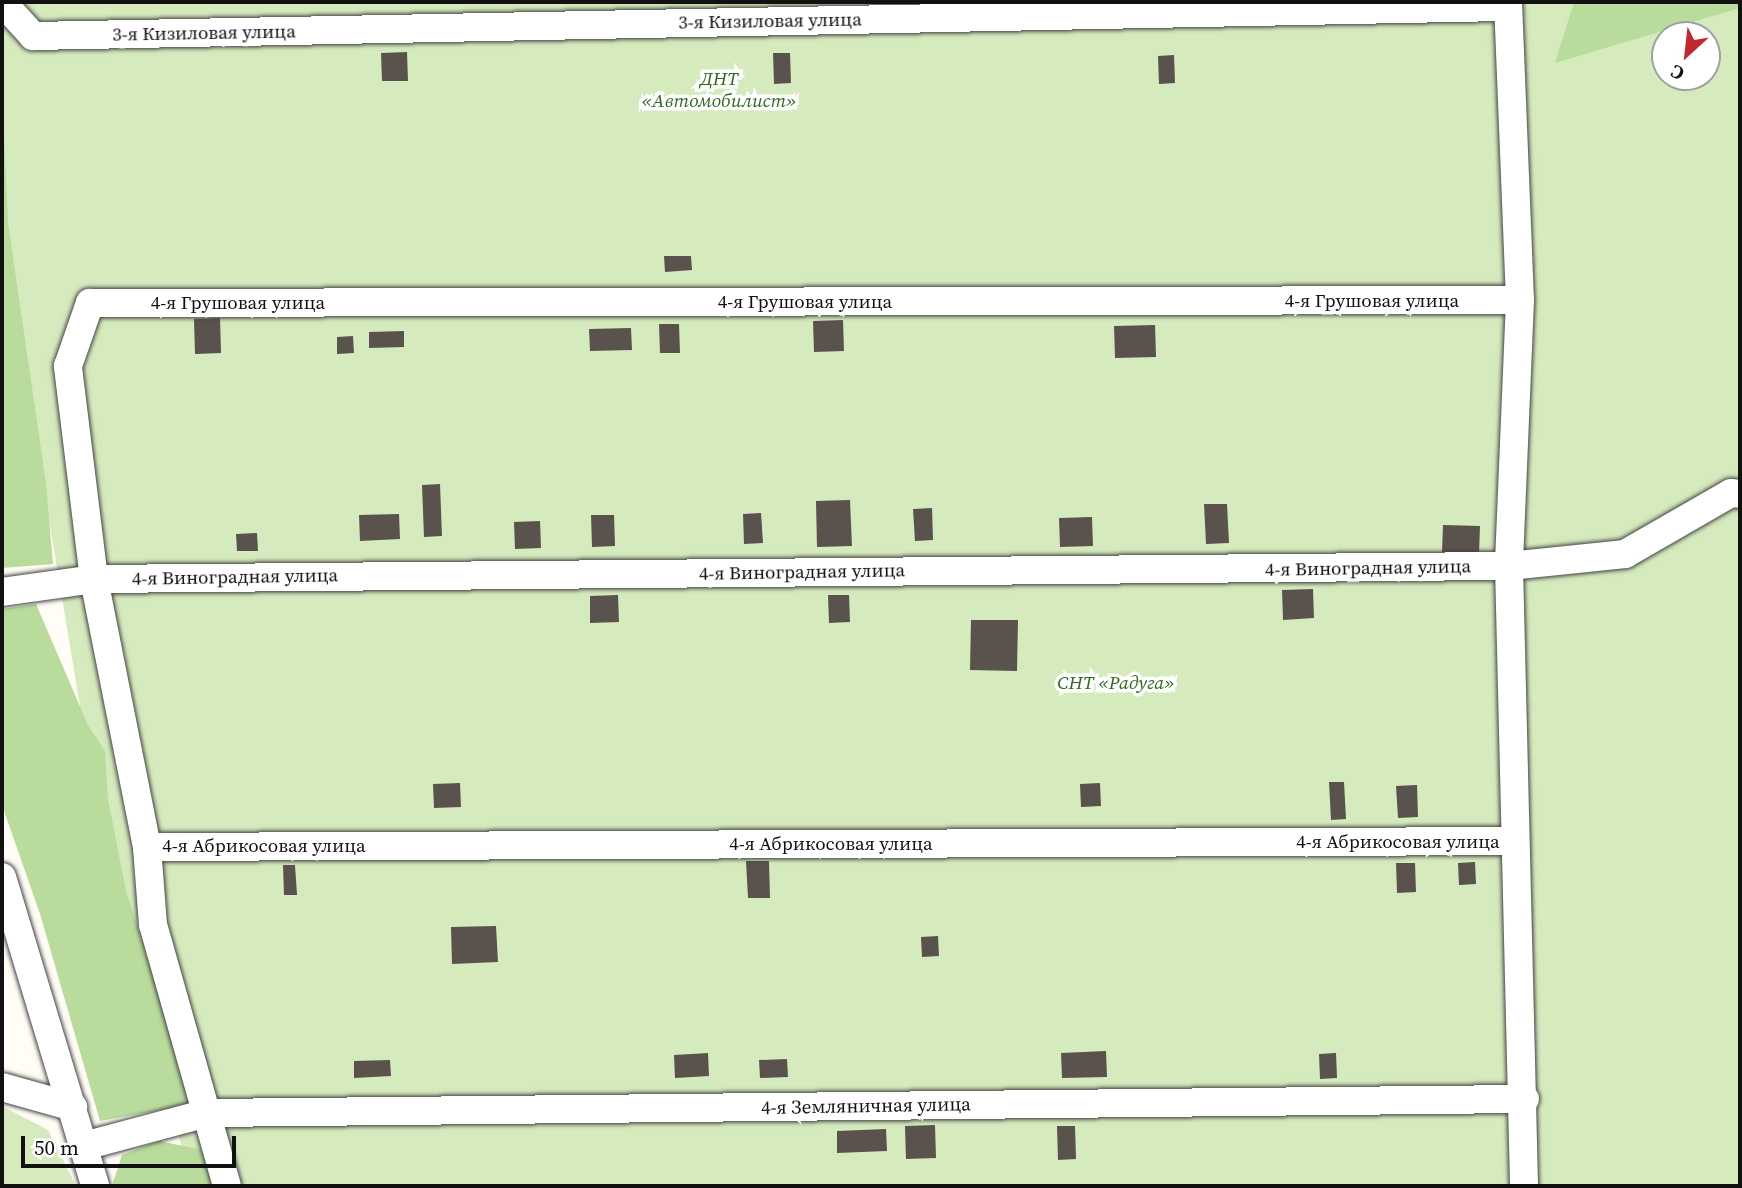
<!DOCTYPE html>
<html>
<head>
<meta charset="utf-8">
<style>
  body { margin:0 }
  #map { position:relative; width:1742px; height:1188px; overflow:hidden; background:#fffdf5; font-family:"Source Serif 4",serif }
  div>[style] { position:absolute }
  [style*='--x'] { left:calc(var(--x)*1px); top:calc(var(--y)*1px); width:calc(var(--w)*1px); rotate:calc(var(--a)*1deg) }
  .green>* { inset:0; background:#d5ebbd }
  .forest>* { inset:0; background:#b9dc9c }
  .building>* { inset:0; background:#5a524d }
  .roads { filter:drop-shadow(0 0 2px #444) drop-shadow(0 0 2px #444) }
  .minor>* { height:28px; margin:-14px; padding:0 14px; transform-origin:14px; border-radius:14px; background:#fff }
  span { translate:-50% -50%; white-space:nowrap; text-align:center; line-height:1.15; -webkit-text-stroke:7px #fff; paint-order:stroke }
  .street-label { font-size:19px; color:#111 }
  .park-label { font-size:19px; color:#2f6b1f; font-style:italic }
  .frame { position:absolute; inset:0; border:4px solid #111; pointer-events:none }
  .north { position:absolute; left:1651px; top:21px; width:70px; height:70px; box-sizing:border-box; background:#fff; border:2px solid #a0a0a0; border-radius:50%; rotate:207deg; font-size:19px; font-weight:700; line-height:28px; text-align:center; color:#111 }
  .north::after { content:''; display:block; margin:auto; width:24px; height:32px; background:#c4262e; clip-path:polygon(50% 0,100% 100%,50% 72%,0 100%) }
  .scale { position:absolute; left:21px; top:1136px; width:215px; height:32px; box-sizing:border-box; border:4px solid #111; border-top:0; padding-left:9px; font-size:21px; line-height:24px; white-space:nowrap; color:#111; -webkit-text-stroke:5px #fff; paint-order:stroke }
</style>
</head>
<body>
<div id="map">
  <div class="green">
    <div style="clip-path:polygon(evenodd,2px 2px,1740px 2px,1740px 1186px,194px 1186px,119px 940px,2px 238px,2px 2px,1665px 35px,1707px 35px,1707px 77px,1665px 77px,1665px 35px)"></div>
    <div style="clip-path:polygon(2px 1106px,48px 1130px,76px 1186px,2px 1186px)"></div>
  </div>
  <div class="forest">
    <div style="clip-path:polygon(1574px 2px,1740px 2px,1740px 8px,1555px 63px)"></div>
    <div style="clip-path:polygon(2px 87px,8px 223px,46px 483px,53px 564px,2px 568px)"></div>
    <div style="clip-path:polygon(36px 604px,88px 725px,105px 751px,108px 799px,126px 891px,195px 1104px,100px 1121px,40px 914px,2px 805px,2px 609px)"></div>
    <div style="clip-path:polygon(159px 1141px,203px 1150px,213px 1186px,112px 1186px,122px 1155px)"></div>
  </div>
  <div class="building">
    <div style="clip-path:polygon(407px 52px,408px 81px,382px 81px,381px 53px)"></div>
    <div style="clip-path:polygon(773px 53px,790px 53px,791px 83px,774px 84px)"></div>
    <div style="clip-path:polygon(1174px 55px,1175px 83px,1159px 84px,1158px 56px)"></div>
    <div style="clip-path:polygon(664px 256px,691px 256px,692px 270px,665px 272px)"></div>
    <div style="clip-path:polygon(220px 318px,221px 353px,195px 354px,194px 319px)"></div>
    <div style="clip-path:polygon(843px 320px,844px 351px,814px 352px,813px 321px)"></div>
    <div style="clip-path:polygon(659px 324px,679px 324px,680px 353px,660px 353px)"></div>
    <div style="clip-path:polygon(1155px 325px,1156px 357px,1115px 358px,1114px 326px)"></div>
    <div style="clip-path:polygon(631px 328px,632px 350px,590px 351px,589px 329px)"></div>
    <div style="clip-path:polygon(404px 331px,404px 347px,369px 348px,369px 332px)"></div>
    <div style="clip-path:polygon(353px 336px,354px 353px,337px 354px,337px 337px)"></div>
    <div style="clip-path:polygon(440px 484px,442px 536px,424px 537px,422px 485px)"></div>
    <div style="clip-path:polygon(850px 500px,852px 546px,817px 547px,816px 501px)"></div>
    <div style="clip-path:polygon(1204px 504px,1227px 504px,1229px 543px,1206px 544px)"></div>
    <div style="clip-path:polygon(932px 508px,933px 540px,915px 541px,913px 509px)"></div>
    <div style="clip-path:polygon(761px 513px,763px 543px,744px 544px,743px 514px)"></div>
    <div style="clip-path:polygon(399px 514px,400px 539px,360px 541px,359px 515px)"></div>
    <div style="clip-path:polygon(591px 515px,614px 515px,615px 546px,592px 547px)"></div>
    <div style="clip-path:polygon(1092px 517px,1093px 546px,1060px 547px,1059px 518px)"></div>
    <div style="clip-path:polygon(540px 521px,541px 548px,515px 549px,514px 522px)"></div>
    <div style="clip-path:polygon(1443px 525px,1480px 526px,1479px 554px,1442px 552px)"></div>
    <div style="clip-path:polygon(257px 533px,258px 551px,237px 551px,236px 534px)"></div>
    <div style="clip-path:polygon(1313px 589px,1314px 618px,1283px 620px,1282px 590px)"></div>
    <div style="clip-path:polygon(618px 595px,619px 622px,590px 623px,590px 596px)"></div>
    <div style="clip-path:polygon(828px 595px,849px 595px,850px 622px,829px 623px)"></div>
    <div style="clip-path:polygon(971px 620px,1018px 620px,1017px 671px,970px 670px)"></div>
    <div style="clip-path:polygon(1329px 782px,1344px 782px,1346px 819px,1331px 820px)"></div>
    <div style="clip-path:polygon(460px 783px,461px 807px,434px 808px,433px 784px)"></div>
    <div style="clip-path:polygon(1100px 783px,1101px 806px,1081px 807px,1080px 784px)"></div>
    <div style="clip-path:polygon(1417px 785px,1418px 817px,1398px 818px,1396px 786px)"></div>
    <div style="clip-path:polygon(746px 861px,769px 861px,770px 898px,748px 898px)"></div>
    <div style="clip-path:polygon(1475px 862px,1476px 884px,1459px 885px,1458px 863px)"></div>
    <div style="clip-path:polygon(1396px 863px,1415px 863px,1416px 892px,1397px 893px)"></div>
    <div style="clip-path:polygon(283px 865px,295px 865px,297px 895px,284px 895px)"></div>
    <div style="clip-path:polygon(496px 926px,498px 962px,452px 964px,451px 927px)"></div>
    <div style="clip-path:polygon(938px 936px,939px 956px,922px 957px,921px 937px)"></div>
    <div style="clip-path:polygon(1106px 1051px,1107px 1077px,1062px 1078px,1061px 1053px)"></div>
    <div style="clip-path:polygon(708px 1053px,709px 1076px,675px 1078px,674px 1055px)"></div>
    <div style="clip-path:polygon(1336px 1053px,1337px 1078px,1320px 1079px,1319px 1054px)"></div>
    <div style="clip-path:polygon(787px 1059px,788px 1077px,760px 1078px,759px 1060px)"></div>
    <div style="clip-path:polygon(390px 1060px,391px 1076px,354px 1078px,354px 1061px)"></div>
    <div style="clip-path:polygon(935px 1125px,936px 1158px,906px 1159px,905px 1126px)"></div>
    <div style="clip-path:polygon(1057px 1126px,1075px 1126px,1076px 1159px,1058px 1160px)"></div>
    <div style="clip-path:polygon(886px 1129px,887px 1151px,837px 1153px,837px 1131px)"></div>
  </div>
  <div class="roads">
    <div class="minor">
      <div style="--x:2;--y:2;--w:46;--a:47.6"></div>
      <div style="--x:33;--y:36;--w:1475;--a:-1.13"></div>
      <div style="--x:1508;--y:2;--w:298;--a:87.7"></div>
      <div style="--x:1520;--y:300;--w:266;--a:92.4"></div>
      <div style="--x:1509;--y:566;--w:620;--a:88.61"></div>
      <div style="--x:2;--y:592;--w:93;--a:-8"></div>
      <div style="--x:94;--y:579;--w:1415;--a:-0.53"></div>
      <div style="--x:1509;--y:566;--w:117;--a:-5.9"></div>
      <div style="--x:1625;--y:554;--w:122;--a:-29.9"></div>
      <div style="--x:1731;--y:493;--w:9;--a:6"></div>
      <div style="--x:147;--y:847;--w:1368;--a:-0.25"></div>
      <div style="--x:2;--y:877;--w:323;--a:73.2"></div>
      <div style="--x:2;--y:1087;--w:74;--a:15.7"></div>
      <div style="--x:84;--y:1146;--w:127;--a:-15"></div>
      <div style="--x:207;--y:1113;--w:1318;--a:-0.61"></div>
      <div style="--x:227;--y:1186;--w:271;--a:-105.8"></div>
      <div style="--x:153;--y:925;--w:78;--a:-94.4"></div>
      <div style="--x:147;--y:847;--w:273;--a:-101.2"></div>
      <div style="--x:94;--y:579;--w:215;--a:-97"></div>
      <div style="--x:68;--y:366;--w:67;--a:-70.8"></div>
      <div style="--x:90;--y:303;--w:1430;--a:-0.12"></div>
    </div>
  </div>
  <div class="street-label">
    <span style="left:770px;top:21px;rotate:-1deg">3-я Кизиловая улица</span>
    <span style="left:204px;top:33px;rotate:-1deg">3-я Кизиловая улица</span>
    <span style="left:1372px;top:301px">4-я Грушовая улица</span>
    <span style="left:805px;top:302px">4-я Грушовая улица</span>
    <span style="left:238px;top:303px">4-я Грушовая улица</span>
    <span style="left:1368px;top:568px;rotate:-1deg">4-я Виноградная улица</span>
    <span style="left:802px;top:572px;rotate:-1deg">4-я Виноградная улица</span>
    <span style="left:235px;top:577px;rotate:-1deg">4-я Виноградная улица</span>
    <span style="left:1398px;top:842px">4-я Абрикосовая улица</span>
    <span style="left:831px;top:844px">4-я Абрикосовая улица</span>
    <span style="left:264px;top:846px">4-я Абрикосовая улица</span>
    <span style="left:866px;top:1106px;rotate:-1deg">4-я Земляничная улица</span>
  </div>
  <div class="park-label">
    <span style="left:719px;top:90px">ДНТ<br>«Автомобилист»</span>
    <span style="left:1116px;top:683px">СНТ «Радуга»</span>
  </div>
  <div class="frame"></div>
  <div class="north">С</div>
  <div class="scale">50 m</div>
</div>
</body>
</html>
